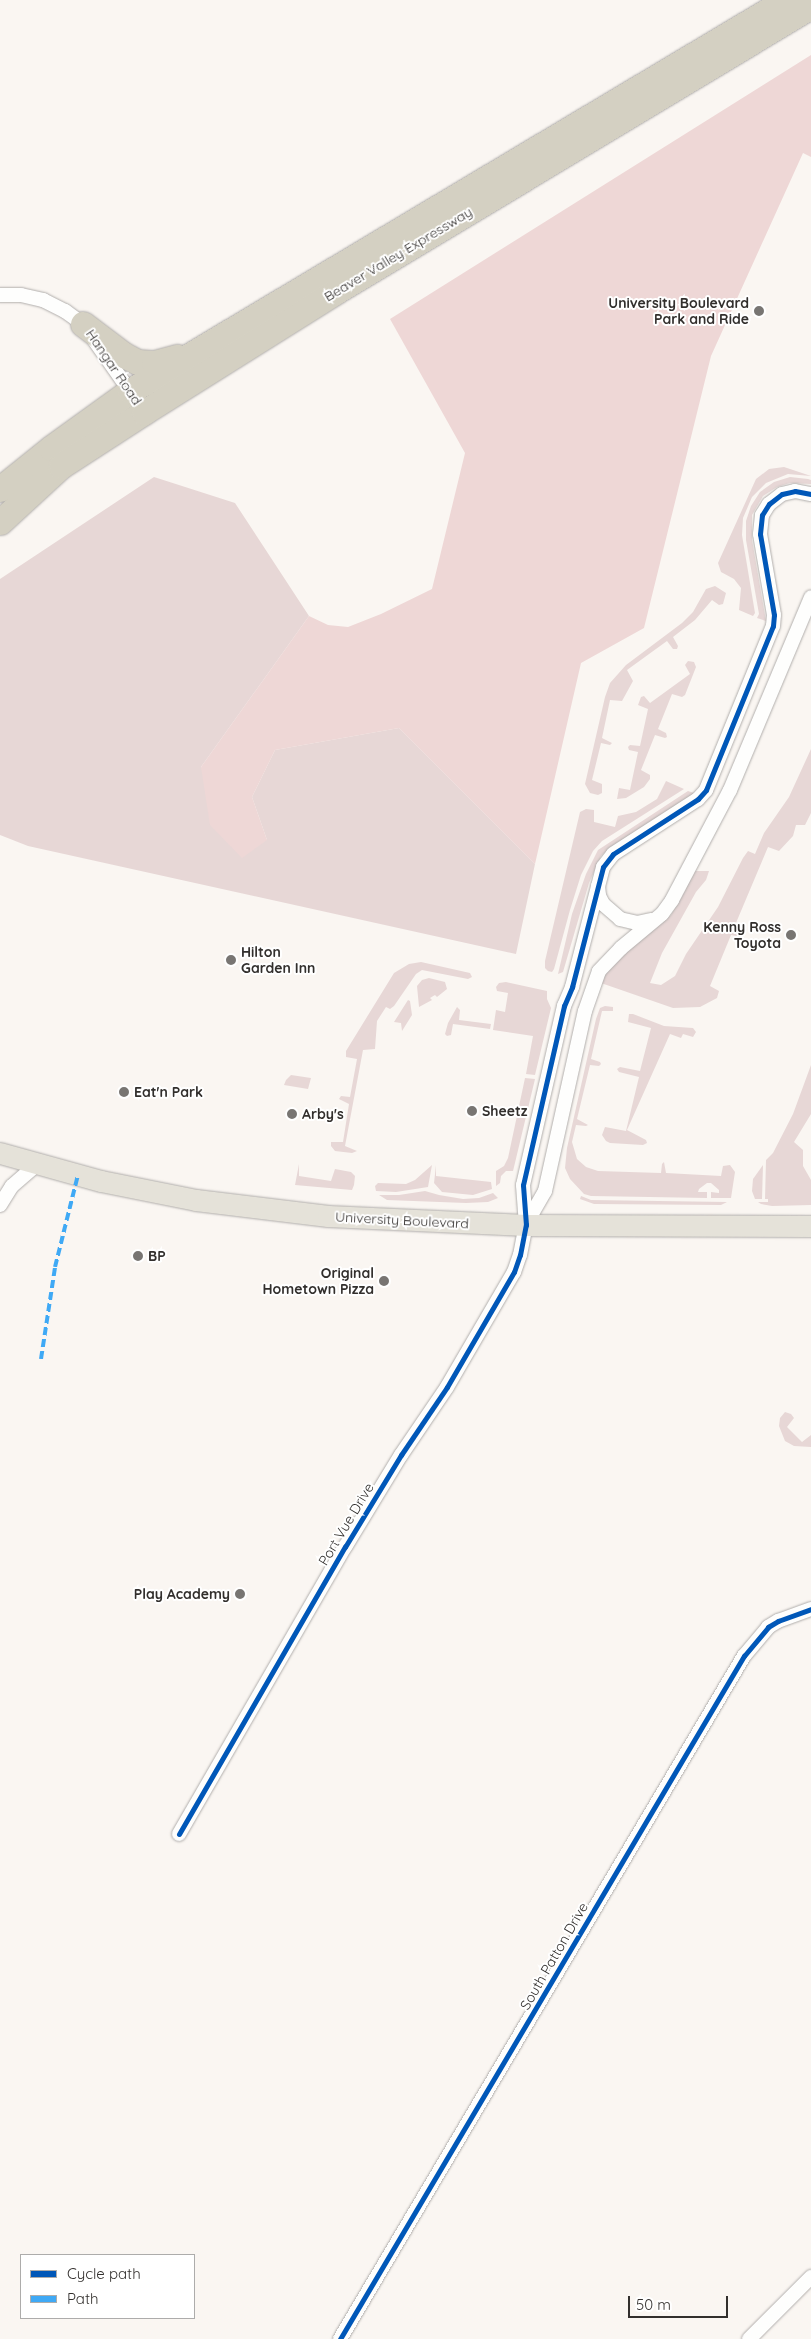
<!DOCTYPE html>
<html>
<head>
<meta charset="utf-8">
<style>
  body { margin:0 }
  #map { position:relative; width:811px; height:2339px; overflow:hidden; background:#faf6f2; font-family:Quicksand,sans-serif }
  div>[style] { position:absolute }
  [style*='--x'] { left:calc(var(--x)*1px); top:calc(var(--y)*1px); width:calc(var(--w)*1px); rotate:calc(var(--a)*1deg) }
  .green>* { inset:0; background:#e7d7d6 }
  .forest>* { inset:0; background:#eed7d6 }
  .roads { filter:drop-shadow(0 0 1px #b1aeac) drop-shadow(0 0 1px #b1aeac) }
  .street>* { height:14px; margin:-7px; padding:0 7px; transform-origin:7px; border-radius:7px; background:#fefefd }
  .primary>* { height:21px; margin:-10.5px; padding:0 10.5px; transform-origin:10.5px; border-radius:10.5px; background:#e5e2d9 }
  .highway>* { height:25px; margin:-12.5px; padding:0 12.5px; transform-origin:12.5px; border-radius:12.5px; background:#d4d0c2 }
  .quiet>* { height:4px; margin-top:-2px; transform-origin:0; background:repeating-linear-gradient(90deg,#3fa9f5 0 8px,transparent 0 12px) }
  .cycleway>* { height:5px; margin:-2.5px; padding:0 2.5px; transform-origin:2.5px; border-radius:2.5px; background:#0057b8 }
  .dots>* { width:14px; height:14px; translate:-50% -50%; box-sizing:border-box; border:2px solid #fff; border-radius:50% }
  span { translate:-50% -50%; white-space:nowrap; text-align:center; line-height:1.15; -webkit-text-stroke:4px #fff; paint-order:stroke }
  .street-label { font-size:14px; color:#322f2d }
  .poi-label { font-size:14px; color:#322f2d; font-weight:700 }
  .right { translate:-100% -50%; text-align:right }
  .left { translate:0 -50%; text-align:left }
  .legend { position:absolute; left:20px; top:2254px; width:175px; height:65px; box-sizing:border-box; background:#fff; border:1px solid #adacab; margin:0; padding:6px 9px; list-style:none; font-size:15px; color:#322f2d }
  .legend li { display:flex; align-items:center; gap:10px; height:25px }
  .legend b { width:25px; border:1px solid #adacab }
  .scale { position:absolute; left:628px; top:2296px; width:100px; height:22px; box-sizing:border-box; border:2px solid #322f2d; border-top:0; padding-left:6px; font-size:15px; line-height:18px; white-space:nowrap; color:#322f2d; -webkit-text-stroke:4px #fff; paint-order:stroke }
</style>
</head>
<body>
<div id="map">
  <div class="green">
    <div style="clip-path:polygon(784px 467px,811px 476px,788px 474px,766px 483px,752px 497px,743px 518px,742px 535px,755px 613px,753px 616px,739px 610px,741px 588px,734px 579px,721px 572px,718px 563px,756px 479px,769px 469px)"></div>
    <div style="clip-path:polygon(154px 477px,235px 503px,309px 616px,201px 767px,267px 840px,252px 797px,275px 750px,399px 728px,535px 864px,516px 954px,28px 846px,0 835px,0 579px)"></div>
    <div style="clip-path:polygon(790px 477px,808px 479px,811px 480px,811px 484px,790px 483px,777px 487px,763px 496px,752px 515px,752px 540px,766px 621px,757px 618px,759px 614px,746px 540px,746px 521px,751px 506px,760px 492px,774px 482px)"></div>
    <div style="clip-path:polygon(715px 586px,726px 593px,723px 604px,719px 605px,712px 600px,695px 620px,673px 637px,678px 646px,677px 649px,673px 649px,667px 641px,627px 670px,633px 681px,622px 701px,610px 700px,602px 738px,612px 743px,610px 745px,601px 743px,592px 780px,602px 784px,602px 793px,598px 795px,590px 793px,585px 784px,605px 697px,610px 683px,626px 665px,682px 623px,693px 612px,706px 589px)"></div>
    <div style="clip-path:polygon(688px 661px,694px 662px,696px 667px,685px 695px,682px 697px,672px 694px,658px 729px,666px 733px,667px 737px,665px 738px,655px 735px,641px 770px,650px 775px,650px 779px,644px 787px,626px 798px,617px 799px,619px 788px,630px 790px,638px 752px,629px 750px,628px 747px,630px 745px,640px 746px,648px 709px,638px 705px,641px 697px,644px 696px,650px 703px,690px 674px,685px 665px)"></div>
    <div style="clip-path:polygon(811px 749px,811px 813px,805px 825px,796px 825px,793px 836px,779px 851px,768px 847px,733px 930px,741px 933px,742px 937px,731px 935px,710px 986px,719px 991px,717px 998px,700px 1007px,673px 1008px,601px 983px,601px 977px,610px 965px,671px 915px,695px 871px,709px 871px,706px 880px,696px 892px,662px 953px,650px 983px,661px 985px,675px 976px,686px 954px,718px 907px,743px 858px,748px 851px,755px 854px,764px 833px,789px 797px)"></div>
    <div style="clip-path:polygon(666px 781px,684px 789px,602px 841px,593px 851px,581px 875px,570px 910px,554px 969px,552px 972px,548px 971px,545px 968px,545px 961px,580px 812px,586px 809px,594px 810px,594px 822px,615px 827px,618px 816px,636px 812px,657px 799px)"></div>
    <div style="clip-path:polygon(688px 791px,694px 793px,689px 798px,610px 848px,601px 856px,589px 883px,563px 972px,558px 974px,572px 914px,586px 874px,598px 850px)"></div>
    <div style="clip-path:polygon(421px 962px,470px 973px,472px 977px,468px 979px,422px 970px,416px 974px,394px 1006px,390px 1009px,386px 1007px,377px 1021px,375px 1049px,363px 1050px,345px 1146px,357px 1151px,352px 1153px,335px 1151px,331px 1146px,331px 1142px,343px 1142px,349px 1104px,339px 1099px,341px 1096px,350px 1097px,357px 1059px,346px 1057px,346px 1051px,394px 973px,409px 964px)"></div>
    <div style="clip-path:polygon(429px 978px,445px 982px,447px 989px,437px 997px,435px 995px,430px 998px,432px 1000px,419px 1007px,417px 986px,422px 980px)"></div>
    <div style="clip-path:polygon(506px 982px,547px 991px,547px 999px,551px 1008px,535px 1075px,526px 1074px,533px 1036px,493px 1030px,496px 1010px,505px 1012px,508px 993px,497px 991px,496px 987px,499px 983px)"></div>
    <div style="clip-path:polygon(408px 1000px,410px 1001px,412px 1015px,402px 1031px,401px 1023px,394px 1022px)"></div>
    <div style="clip-path:polygon(605px 1006px,613px 1007px,613px 1011px,602px 1011px,591px 1059px,600px 1062px,601px 1064px,599px 1066px,590px 1065px,577px 1119px,588px 1125px,586px 1126px,576px 1125px,572px 1142px,577px 1159px,586px 1167px,598px 1171px,661px 1173px,662px 1164px,664px 1162px,666px 1173px,721px 1176px,723px 1166px,730px 1165px,735px 1172px,731px 1198px,711px 1198px,711px 1192px,719px 1193px,719px 1190px,711px 1183px,707px 1183px,699px 1189px,698px 1192px,707px 1192px,707px 1198px,591px 1196px,584px 1194px,570px 1179px,565px 1168px,567px 1148px,596px 1019px,600px 1008px)"></div>
    <div style="clip-path:polygon(457px 1007px,460px 1010px,459px 1020px,491px 1024px,490px 1029px,453px 1024px,451px 1035px,447px 1036px,445px 1034px,448px 1023px)"></div>
    <div style="clip-path:polygon(629px 1014px,633px 1014px,664px 1026px,693px 1028px,696px 1032px,693px 1037px,683px 1034px,681px 1038px,670px 1034px,627px 1130px,646px 1140px,647px 1143px,643px 1145px,610px 1143px,606px 1141px,602px 1135px,605px 1127px,626px 1131px,639px 1077px,619px 1072px,617px 1069px,620px 1067px,640px 1071px,651px 1028px,628px 1022px)"></div>
    <div style="clip-path:polygon(811px 1065px,811px 1114px,794px 1142px,803px 1150px,803px 1166px,811px 1180px,811px 1205px,772px 1206px,761px 1204px,758px 1202px,768px 1202px,768px 1199px,765px 1199px,766px 1160px,773px 1153px,793px 1114px)"></div>
    <div style="clip-path:polygon(291px 1075px,311px 1078px,308px 1089px,284px 1085px,286px 1080px)"></div>
    <div style="clip-path:polygon(525px 1078px,535px 1079px,514px 1167px,513px 1171px,506px 1171px,501px 1176px,500px 1183px,496px 1186px,496px 1171px,504px 1166px,508px 1158px)"></div>
    <div style="clip-path:polygon(299px 1164px,299px 1176px,331px 1181px,335px 1169px,351px 1172px,355px 1176px,354px 1185px,352px 1190px,295px 1185px)"></div>
    <div style="clip-path:polygon(432px 1165px,428px 1187px,396px 1192px,376px 1191px,375px 1186px,378px 1183px,406px 1184px,415px 1180px)"></div>
    <div style="clip-path:polygon(436px 1165px,436px 1176px,491px 1182px,492px 1189px,473px 1195px,442px 1192px,434px 1183px)"></div>
    <div style="clip-path:polygon(763px 1165px,762px 1199px,755px 1199px,752px 1191px,753px 1179px)"></div>
    <div style="clip-path:polygon(425px 1191px,439px 1195px,463px 1199px,479px 1198px,493px 1193px,498px 1198px,488px 1202px,466px 1203px,387px 1200px,379px 1195px,399px 1195px)"></div>
    <div style="clip-path:polygon(581px 1196px,591px 1200px,727px 1202px,721px 1205px,594px 1204px,580px 1199px)"></div>
    <div style="clip-path:polygon(785px 1412px,791px 1414px,794px 1418px,787px 1427px,802px 1442px,811px 1435px,811px 1447px,794px 1446px,785px 1441px,779px 1426px,780px 1418px)"></div>
  </div>
  <div class="forest">
    <div style="clip-path:polygon(811px 55px,811px 157px,803px 153px,711px 356px,644px 628px,581px 663px,535px 864px,399px 728px,275px 750px,252px 797px,267px 840px,242px 858px,210px 825px,201px 767px,309px 616px,328px 625px,348px 627px,381px 614px,432px 589px,465px 453px,390px 319px)"></div>
  </div>
  <div class="roads">
    <div class="street">
      <div style="--x:0;--y:295;--w:21;--a:0"></div>
      <div style="--x:21;--y:295;--w:23;--a:13"></div>
      <div style="--x:43;--y:300;--w:25;--a:27"></div>
      <div style="--x:65;--y:311;--w:22;--a:36"></div>
      <div style="--x:83;--y:324;--w:89;--a:55.1"></div>
      <div style="--x:598;--y:886;--w:10;--a:84"></div>
      <div style="--x:599;--y:896;--w:9;--a:63"></div>
      <div style="--x:603;--y:904;--w:23;--a:41"></div>
      <div style="--x:620;--y:919;--w:17;--a:13"></div>
      <div style="--x:637;--y:923;--w:14;--a:-12"></div>
      <div style="--x:0;--y:1205;--w:22;--a:-58"></div>
      <div style="--x:12;--y:1186;--w:33;--a:-41"></div>
      <div style="--x:526;--y:1224;--w:38;--a:-60"></div>
      <div style="--x:545;--y:1191;--w:184;--a:-77.5"></div>
      <div style="--x:585;--y:1011;--w:42;--a:-70.7"></div>
      <div style="--x:599;--y:971;--w:32;--a:-46"></div>
      <div style="--x:621;--y:948;--w:53;--a:-39.7"></div>
      <div style="--x:662;--y:914;--w:17;--a:-54"></div>
      <div style="--x:672;--y:900;--w:124;--a:-62.2"></div>
      <div style="--x:730;--y:790;--w:209;--a:-67.2"></div>
      <div style="--x:179;--y:1834;--w:332;--a:-60"></div>
      <div style="--x:345;--y:1547;--w:108;--a:-58.7"></div>
      <div style="--x:401;--y:1455;--w:82;--a:-55.9"></div>
      <div style="--x:447;--y:1387;--w:133;--a:-59.8"></div>
      <div style="--x:514;--y:1272;--w:18;--a:-71"></div>
      <div style="--x:520;--y:1255;--w:31;--a:-79"></div>
      <div style="--x:526;--y:1225;--w:40;--a:-94.3"></div>
      <div style="--x:523;--y:1185;--w:184;--a:-77.1"></div>
      <div style="--x:564;--y:1006;--w:21;--a:-67"></div>
      <div style="--x:572;--y:987;--w:124;--a:-75.5"></div>
      <div style="--x:603;--y:867;--w:16;--a:-52"></div>
      <div style="--x:613;--y:854;--w:101;--a:-32.9"></div>
      <div style="--x:698;--y:799;--w:12;--a:-48"></div>
      <div style="--x:706;--y:790;--w:177;--a:-67.8"></div>
      <div style="--x:773;--y:626;--w:11;--a:-85"></div>
      <div style="--x:774;--y:615;--w:82;--a:-99.8"></div>
      <div style="--x:760;--y:534;--w:19;--a:-84"></div>
      <div style="--x:762;--y:515;--w:13;--a:-58"></div>
      <div style="--x:769;--y:504;--w:16;--a:-38"></div>
      <div style="--x:782;--y:494;--w:13;--a:-13"></div>
      <div style="--x:795;--y:491;--w:16;--a:11"></div>
      <div style="--x:340;--y:2339;--w:794;--a:-59.4"></div>
      <div style="--x:744;--y:1656;--w:38;--a:-50"></div>
      <div style="--x:768;--y:1627;--w:12;--a:-31"></div>
      <div style="--x:778;--y:1621;--w:35;--a:-20"></div>
      <div style="--x:749;--y:2339;--w:88;--a:-45"></div>
    </div>
    <div class="primary">
      <div style="--x:0;--y:1153;--w:105;--a:15.5"></div>
      <div style="--x:101;--y:1181;--w:97;--a:11.3"></div>
      <div style="--x:196;--y:1200;--w:133;--a:6.9"></div>
      <div style="--x:328;--y:1216;--w:198;--a:2.6"></div>
      <div style="--x:526;--y:1225;--w:285;--a:0.2"></div>
    </div>
    <div class="highway">
      <div style="--x:83;--y:324;--w:51;--a:37.1"></div>
      <div style="--x:124;--y:355;--w:16;--a:27"></div>
      <div style="--x:138;--y:362;--w:16;--a:4"></div>
      <div style="--x:154;--y:363;--w:24;--a:-15"></div>
      <div style="--x:0;--y:489;--w:65;--a:-38.8"></div>
      <div style="--x:51;--y:448;--w:97;--a:-35.8"></div>
      <div style="--x:130;--y:391;--w:764;--a:-30.8"></div>
      <div style="--x:0;--y:522;--w:83;--a:-42.6"></div>
      <div style="--x:61;--y:466;--w:99;--a:-33"></div>
      <div style="--x:144;--y:412;--w:226;--a:-32.1"></div>
      <div style="--x:335;--y:292;--w:555;--a:-31"></div>
    </div>
  </div>
  <div class="quiet">
    <div style="--x:41;--y:1359;--w:93;--a:-81.3"></div>
    <div style="--x:55;--y:1267;--w:95;--a:-76"></div>
  </div>
  <div class="cycleway">
    <div style="--x:179;--y:1834;--w:332;--a:-60"></div>
    <div style="--x:345;--y:1547;--w:108;--a:-58.7"></div>
    <div style="--x:401;--y:1455;--w:82;--a:-55.9"></div>
    <div style="--x:447;--y:1387;--w:133;--a:-59.8"></div>
    <div style="--x:514;--y:1272;--w:18;--a:-71"></div>
    <div style="--x:520;--y:1255;--w:31;--a:-79"></div>
    <div style="--x:526;--y:1225;--w:40;--a:-94.3"></div>
    <div style="--x:523;--y:1185;--w:184;--a:-77.1"></div>
    <div style="--x:564;--y:1006;--w:21;--a:-67"></div>
    <div style="--x:572;--y:987;--w:124;--a:-75.5"></div>
    <div style="--x:603;--y:867;--w:16;--a:-52"></div>
    <div style="--x:613;--y:854;--w:101;--a:-32.9"></div>
    <div style="--x:698;--y:799;--w:12;--a:-48"></div>
    <div style="--x:706;--y:790;--w:177;--a:-67.8"></div>
    <div style="--x:773;--y:626;--w:11;--a:-85"></div>
    <div style="--x:774;--y:615;--w:82;--a:-99.8"></div>
    <div style="--x:760;--y:534;--w:19;--a:-84"></div>
    <div style="--x:762;--y:515;--w:13;--a:-58"></div>
    <div style="--x:769;--y:504;--w:16;--a:-38"></div>
    <div style="--x:782;--y:494;--w:13;--a:-13"></div>
    <div style="--x:795;--y:491;--w:16;--a:11"></div>
    <div style="--x:340;--y:2339;--w:794;--a:-59.4"></div>
    <div style="--x:744;--y:1656;--w:38;--a:-50"></div>
    <div style="--x:768;--y:1627;--w:12;--a:-31"></div>
    <div style="--x:778;--y:1621;--w:35;--a:-20"></div>
  </div>
  <div class="dots">
    <div style="left:759px;top:311px;background:#787572"></div>
    <div style="left:791px;top:935px;background:#787572"></div>
    <div style="left:231px;top:960px;background:#787572"></div>
    <div style="left:124px;top:1092px;background:#787572"></div>
    <div style="left:472px;top:1111px;background:#787572"></div>
    <div style="left:292px;top:1114px;background:#787572"></div>
    <div style="left:138px;top:1256px;background:#787572"></div>
    <div style="left:384px;top:1281px;background:#787572"></div>
    <div style="left:240px;top:1594px;background:#787572"></div>
  </div>
  <div class="street-label">
    <span style="left:398px;top:254px;rotate:-31deg">Beaver Valley Expressway</span>
    <span style="left:114px;top:367px;rotate:56deg">Hangar Road</span>
    <span style="left:402px;top:1220px;rotate:3deg">University Boulevard</span>
    <span style="left:346px;top:1524px;rotate:-59deg">Port Vue Drive</span>
    <span style="left:554px;top:1956px;rotate:-60deg">South Patton Drive</span>
  </div>
  <div class="poi-label">
    <span class="right" style="left:749px;top:311px">University Boulevard<br>Park and Ride</span>
    <span class="right" style="left:781px;top:935px">Kenny Ross<br>Toyota</span>
    <span class="left" style="left:241px;top:960px">Hilton<br>Garden Inn</span>
    <span class="left" style="left:134px;top:1092px">Eat'n Park</span>
    <span class="left" style="left:482px;top:1111px">Sheetz</span>
    <span class="left" style="left:302px;top:1114px">Arby's</span>
    <span class="left" style="left:148px;top:1256px">BP</span>
    <span class="right" style="left:374px;top:1281px">Original<br>Hometown Pizza</span>
    <span class="right" style="left:230px;top:1594px">Play Academy</span>
  </div>
  <ul class="legend">
  <li><b style="height:6px;background:#0057b8"></b>Cycle path</li>
  <li><b style="height:6px;background:#3fa9f5"></b>Path</li>
  </ul>
  <div class="scale">50 m</div>
</div>
</body>
</html>
